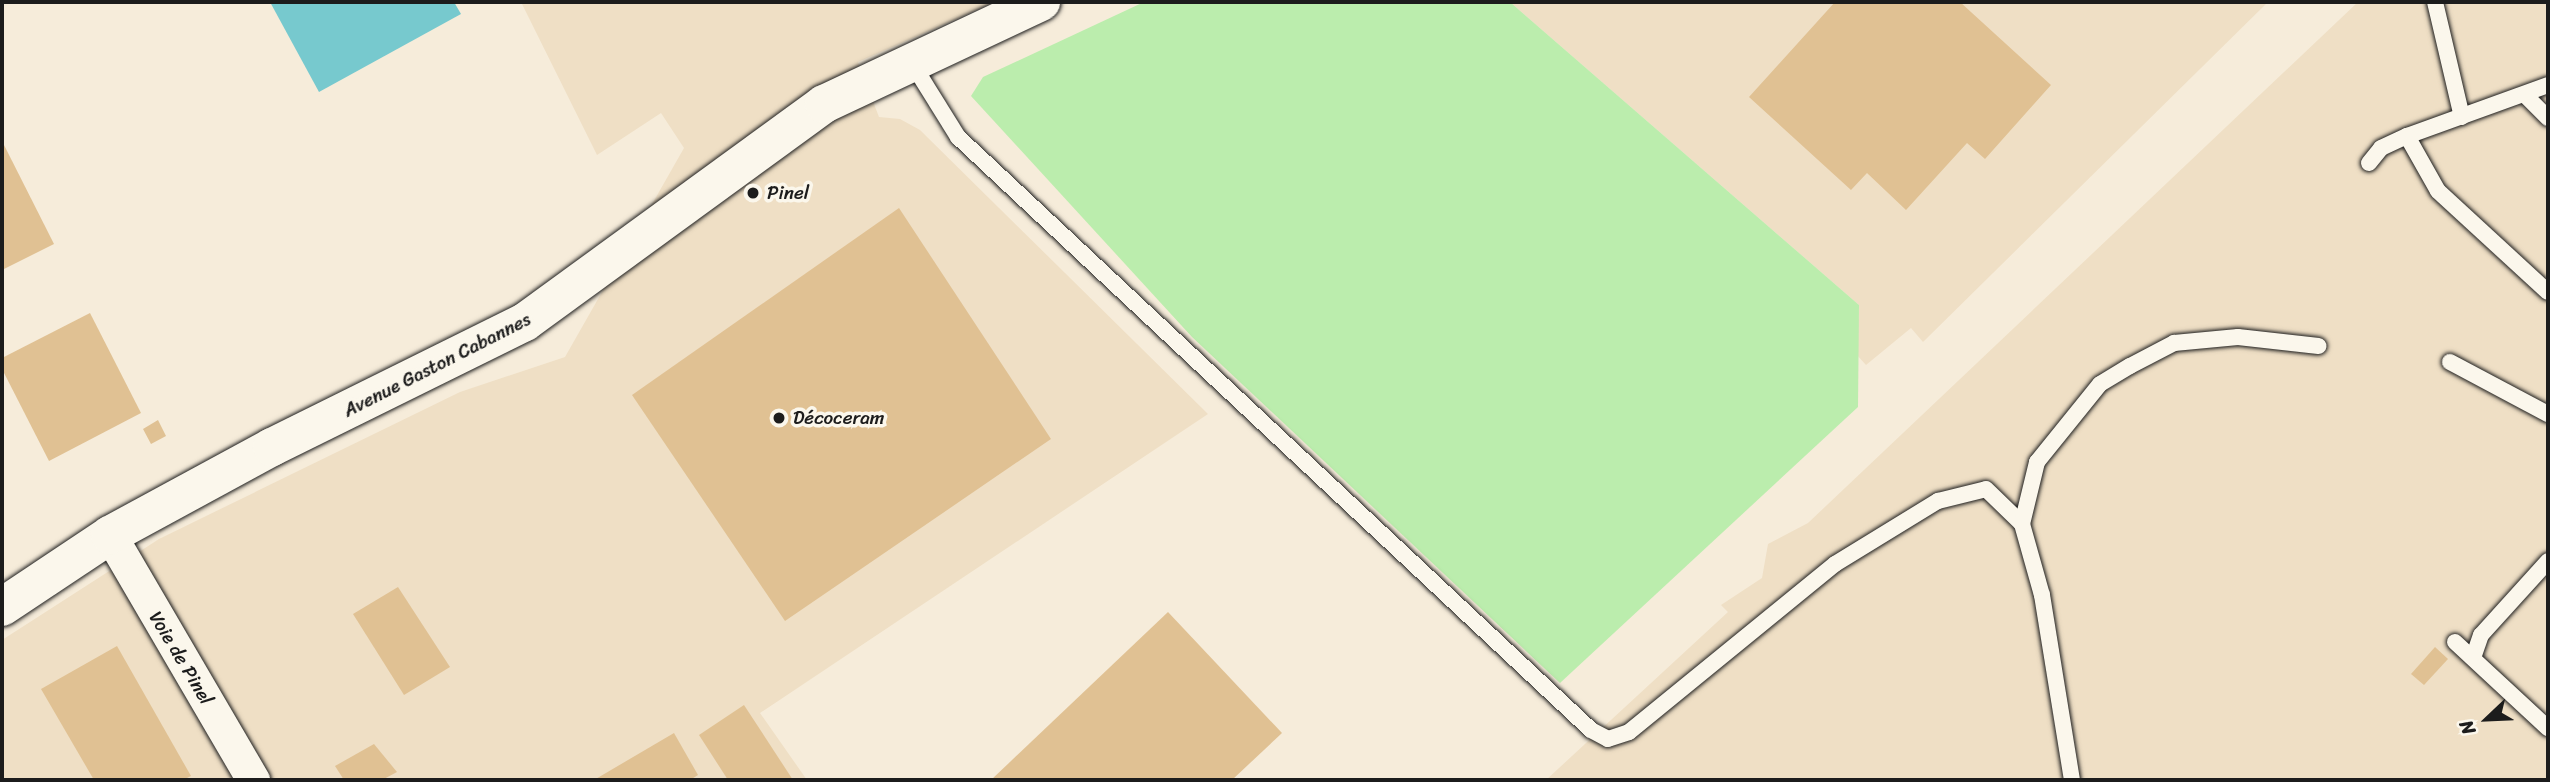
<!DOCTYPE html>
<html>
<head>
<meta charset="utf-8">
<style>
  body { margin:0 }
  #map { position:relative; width:2550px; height:782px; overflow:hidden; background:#f6ecda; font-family:Sriracha,sans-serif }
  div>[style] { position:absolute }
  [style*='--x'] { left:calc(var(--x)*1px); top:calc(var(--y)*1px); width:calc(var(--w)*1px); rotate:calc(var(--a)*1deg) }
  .built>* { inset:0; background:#efdfc5 }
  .green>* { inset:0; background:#bbedad }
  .water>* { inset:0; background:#77c9ce }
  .building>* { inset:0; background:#e0c193 }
  .roads { filter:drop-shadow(0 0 2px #1c1c1c) drop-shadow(0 0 2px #1c1c1c) }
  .lane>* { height:16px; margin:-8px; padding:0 8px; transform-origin:8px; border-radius:8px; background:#fbf7ec }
  .street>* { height:33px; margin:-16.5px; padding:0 16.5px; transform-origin:16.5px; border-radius:16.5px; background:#fbf7ec }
  .secondary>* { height:38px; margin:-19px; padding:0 19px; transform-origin:19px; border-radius:19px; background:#fbf7ec }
  .dots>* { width:19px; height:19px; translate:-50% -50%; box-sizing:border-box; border:4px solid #fbf7ec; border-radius:50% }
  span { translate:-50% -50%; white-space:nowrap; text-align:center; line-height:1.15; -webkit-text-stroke:7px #fbf7ec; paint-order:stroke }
  .poi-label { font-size:19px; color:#1c1c1c }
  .left { translate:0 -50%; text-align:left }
  .street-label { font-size:19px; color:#1c1c1c }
  .frame { position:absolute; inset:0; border:4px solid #1c1c1c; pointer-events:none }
  .north { position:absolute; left:2452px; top:684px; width:70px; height:70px; -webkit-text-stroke:5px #fbf7ec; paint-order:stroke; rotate:247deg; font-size:19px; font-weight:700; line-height:28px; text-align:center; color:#1c1c1c }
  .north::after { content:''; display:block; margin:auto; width:24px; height:32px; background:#1c1c1c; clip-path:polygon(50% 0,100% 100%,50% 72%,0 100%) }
</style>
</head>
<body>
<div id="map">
  <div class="built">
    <div style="clip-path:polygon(521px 2px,995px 2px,858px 62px,879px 117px,900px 119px,920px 130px,1208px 414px,760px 713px,807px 780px,2px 780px,2px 640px,159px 539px,460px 392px,565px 357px,684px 148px,661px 113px,597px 155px)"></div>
    <div style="clip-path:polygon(1510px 2px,2268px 2px,1923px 342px,1911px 328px,1866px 365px,1856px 354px,1859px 305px)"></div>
    <div style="clip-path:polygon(2358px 2px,2548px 2px,2548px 780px,1546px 780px,1728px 612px,1721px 605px,1762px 578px,1768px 544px,1808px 523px)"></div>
  </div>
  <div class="green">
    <div style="clip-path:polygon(1144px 2px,1510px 2px,1859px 305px,1858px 407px,1560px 683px,1192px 337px,971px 96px,983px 77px)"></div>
  </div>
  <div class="water">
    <div style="clip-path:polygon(270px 2px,454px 2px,461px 14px,319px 92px)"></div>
  </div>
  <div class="building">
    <div style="clip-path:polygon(1835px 2px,1960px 2px,2051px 85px,1985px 159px,1967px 143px,1906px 210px,1867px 173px,1851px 190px,1749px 97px)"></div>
    <div style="clip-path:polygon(2px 141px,54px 244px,2px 270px)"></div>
    <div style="clip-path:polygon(899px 208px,1051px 439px,785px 621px,632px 395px)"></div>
    <div style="clip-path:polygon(90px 313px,141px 413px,49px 461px,2px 369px,2px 358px)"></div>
    <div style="clip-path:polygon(158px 420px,166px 436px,151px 444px,143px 429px)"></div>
    <div style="clip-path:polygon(398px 587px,450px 667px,404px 695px,353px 614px)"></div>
    <div style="clip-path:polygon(1168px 612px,1282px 733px,1232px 780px,991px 780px)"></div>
    <div style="clip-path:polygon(117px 646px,191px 776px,183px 780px,94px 780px,41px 689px)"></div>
    <div style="clip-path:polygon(2435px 647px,2448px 659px,2424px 685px,2411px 674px)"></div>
    <div style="clip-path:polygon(744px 705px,793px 780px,728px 780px,699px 735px)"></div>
    <div style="clip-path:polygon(674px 733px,698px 775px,690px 780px,594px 780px)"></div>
    <div style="clip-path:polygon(374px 744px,397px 772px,382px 780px,344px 780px,335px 766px)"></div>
  </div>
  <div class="roads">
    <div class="lane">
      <div style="--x:2435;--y:2;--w:118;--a:76.8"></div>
      <div style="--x:912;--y:63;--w:87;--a:58.1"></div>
      <div style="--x:958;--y:137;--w:867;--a:43.13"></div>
      <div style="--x:1591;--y:730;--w:19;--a:28"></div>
      <div style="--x:1608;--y:739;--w:22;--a:-18"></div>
      <div style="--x:1629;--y:732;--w:266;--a:-39.2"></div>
      <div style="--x:1835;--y:564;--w:121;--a:-31.5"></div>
      <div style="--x:1938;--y:501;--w:49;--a:-14"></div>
      <div style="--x:1986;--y:489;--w:50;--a:44.2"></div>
      <div style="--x:2022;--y:524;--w:74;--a:74.3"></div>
      <div style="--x:2042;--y:595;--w:187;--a:80.8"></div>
      <div style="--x:2526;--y:96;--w:31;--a:45"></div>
      <div style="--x:2407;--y:136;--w:63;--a:60.6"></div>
      <div style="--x:2438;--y:191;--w:149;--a:42.6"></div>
      <div style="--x:2369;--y:163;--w:19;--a:-51"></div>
      <div style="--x:2381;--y:148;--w:29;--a:-25"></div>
      <div style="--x:2407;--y:136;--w:150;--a:-19.9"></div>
      <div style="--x:2450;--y:362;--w:111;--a:28"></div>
      <div style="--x:2022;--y:524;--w:64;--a:-76.4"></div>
      <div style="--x:2037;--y:462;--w:100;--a:-51.1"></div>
      <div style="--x:2100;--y:384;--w:35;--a:-31"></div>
      <div style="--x:2130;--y:366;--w:50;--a:-27.6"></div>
      <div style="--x:2174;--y:343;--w:64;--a:-5.4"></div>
      <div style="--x:2238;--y:337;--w:81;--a:6.4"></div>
      <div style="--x:2455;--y:642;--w:127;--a:42.8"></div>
      <div style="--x:2473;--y:658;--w:24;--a:-71"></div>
      <div style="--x:2481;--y:635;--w:100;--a:-47.8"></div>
    </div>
    <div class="street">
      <div style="--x:110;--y:535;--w:284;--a:59.7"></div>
    </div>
    <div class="secondary">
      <div style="--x:2;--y:607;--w:130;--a:-33.7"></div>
      <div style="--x:110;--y:535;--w:184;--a:-28.5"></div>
      <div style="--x:272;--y:447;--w:282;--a:-26.3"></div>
      <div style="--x:525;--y:322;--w:370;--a:-36.1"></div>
      <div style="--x:824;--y:104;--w:240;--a:-25.2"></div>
    </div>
  </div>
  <div class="dots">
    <div style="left:753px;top:193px;background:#1c1c1c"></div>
    <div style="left:779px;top:418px;background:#1c1c1c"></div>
  </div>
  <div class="poi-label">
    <span class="left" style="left:767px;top:193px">Pinel</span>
    <span class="left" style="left:793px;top:418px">Décoceram</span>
  </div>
  <div class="street-label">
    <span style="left:437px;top:365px;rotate:-27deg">Avenue Gaston Cabannes</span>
    <span style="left:181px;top:658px;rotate:59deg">Voie de Pinel</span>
  </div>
  <div class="frame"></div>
  <div class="north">N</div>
</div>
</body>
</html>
